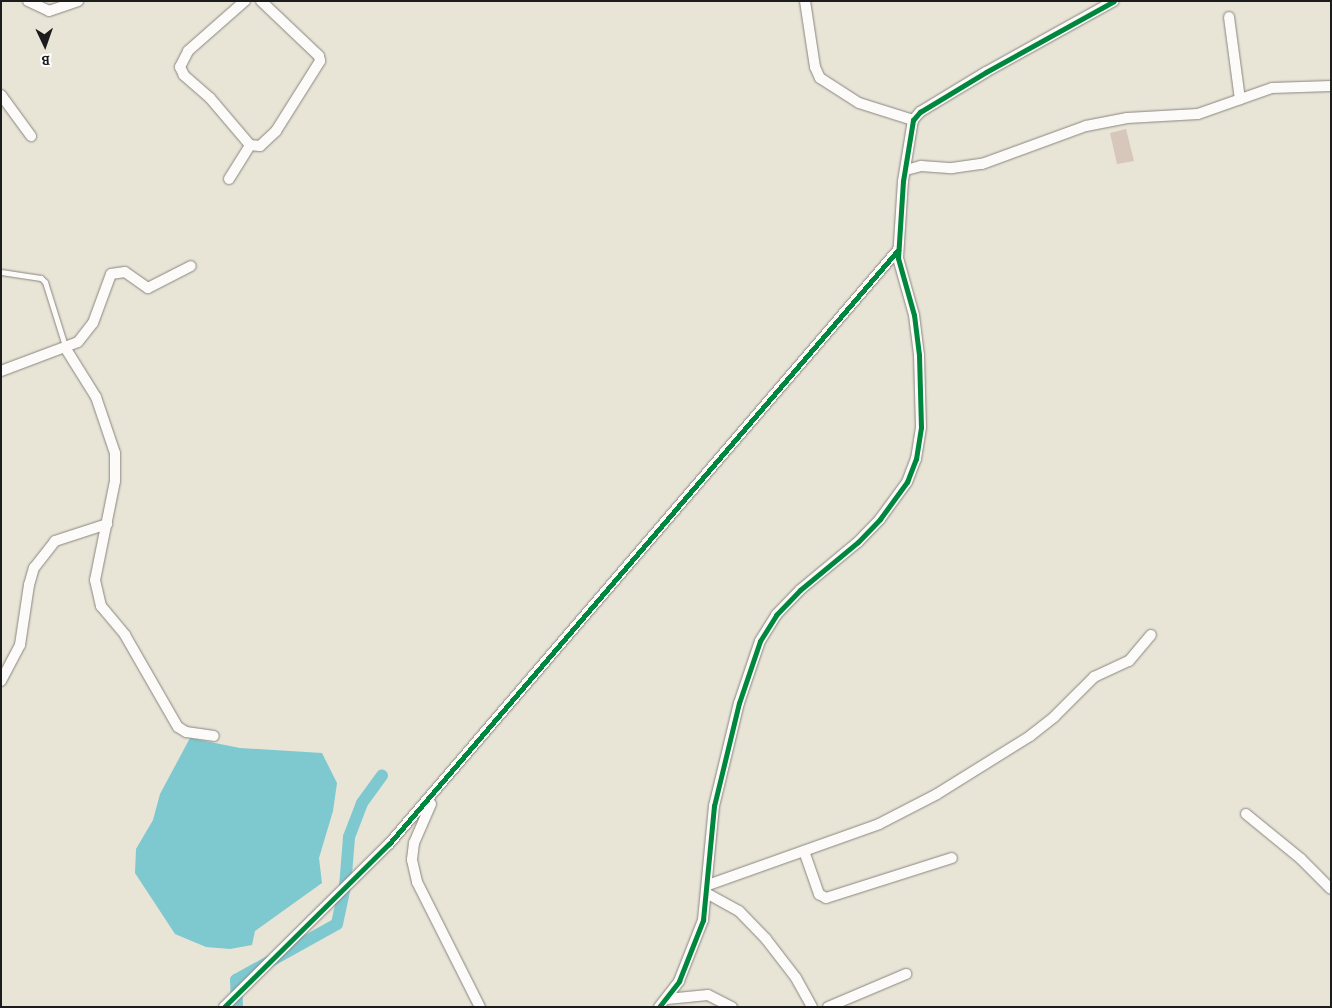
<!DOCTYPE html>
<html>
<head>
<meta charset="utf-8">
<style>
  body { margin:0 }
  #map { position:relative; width:1332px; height:1008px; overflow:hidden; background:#e8e4d6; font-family:Alegreya,serif }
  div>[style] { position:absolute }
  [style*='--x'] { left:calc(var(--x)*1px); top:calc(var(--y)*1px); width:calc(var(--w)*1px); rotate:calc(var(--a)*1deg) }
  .water>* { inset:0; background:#7ec8d0 }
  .canal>* { height:12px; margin:-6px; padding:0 6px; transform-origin:6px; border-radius:6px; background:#7ec8d0 }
  .building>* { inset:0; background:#d6c7ba }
  .roads { filter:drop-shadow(0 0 1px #888680) drop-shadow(0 0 1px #888680) }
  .lane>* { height:5px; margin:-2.5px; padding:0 2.5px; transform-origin:2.5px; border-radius:2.5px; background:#fcfbf9 }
  .street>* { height:10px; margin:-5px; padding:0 5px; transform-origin:5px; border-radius:5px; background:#fcfbf9 }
  .cycleway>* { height:5px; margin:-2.5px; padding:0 2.5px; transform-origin:2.5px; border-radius:2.5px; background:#00873e }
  span { translate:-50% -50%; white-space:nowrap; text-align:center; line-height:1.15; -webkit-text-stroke:4.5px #fff; paint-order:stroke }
  .frame { position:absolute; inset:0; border:2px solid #1c1c1c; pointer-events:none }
  .north { position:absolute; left:20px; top:20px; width:50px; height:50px; -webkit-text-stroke:4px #fff; paint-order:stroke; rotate:177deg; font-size:14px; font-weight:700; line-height:20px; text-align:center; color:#1c1c1c }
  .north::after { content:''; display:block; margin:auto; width:18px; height:22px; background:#1c1c1c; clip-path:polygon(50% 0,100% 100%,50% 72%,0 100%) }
</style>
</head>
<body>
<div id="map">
  <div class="water">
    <div style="clip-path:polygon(190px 738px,240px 748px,322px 753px,337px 783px,333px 811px,319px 858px,322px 883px,255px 931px,252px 945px,230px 949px,206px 947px,175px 934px,135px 873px,136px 849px,153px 820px,160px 794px)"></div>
  </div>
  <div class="canal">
    <div style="--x:237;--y:1007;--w:27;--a:-92"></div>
    <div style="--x:236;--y:980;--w:115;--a:-29"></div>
    <div style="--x:337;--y:924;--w:38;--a:-78"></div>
    <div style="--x:345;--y:887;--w:50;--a:-85.4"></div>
    <div style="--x:349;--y:837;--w:36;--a:-69"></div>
    <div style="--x:362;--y:803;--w:34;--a:-54"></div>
  </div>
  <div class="building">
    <div style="clip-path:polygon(1126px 129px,1134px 161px,1117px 164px,1110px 133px)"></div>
  </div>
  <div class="roads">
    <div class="lane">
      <div style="--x:1;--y:272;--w:40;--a:8.5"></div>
      <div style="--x:41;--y:278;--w:6;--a:45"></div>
      <div style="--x:45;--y:282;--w:70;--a:72.6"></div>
    </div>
    <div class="street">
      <div style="--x:28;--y:1;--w:23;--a:25"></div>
      <div style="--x:49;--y:11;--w:31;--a:-19"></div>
      <div style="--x:805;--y:1;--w:67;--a:81.4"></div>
      <div style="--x:815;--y:67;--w:12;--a:66"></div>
      <div style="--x:820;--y:78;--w:46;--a:32.7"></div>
      <div style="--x:859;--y:103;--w:57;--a:17.5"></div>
      <div style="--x:1229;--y:17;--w:83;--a:82.4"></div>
      <div style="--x:1;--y:95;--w:51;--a:53.8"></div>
      <div style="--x:250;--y:145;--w:10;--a:6"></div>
      <div style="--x:260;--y:146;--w:22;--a:-43"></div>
      <div style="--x:276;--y:131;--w:83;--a:-57.8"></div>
      <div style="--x:320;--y:61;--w:5;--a:-101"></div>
      <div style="--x:319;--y:56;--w:80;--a:-136.5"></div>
      <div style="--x:906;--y:170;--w:16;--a:-15"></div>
      <div style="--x:921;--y:166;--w:31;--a:4"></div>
      <div style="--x:952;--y:168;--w:30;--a:-8"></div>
      <div style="--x:982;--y:164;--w:111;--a:-20.1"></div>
      <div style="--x:1086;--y:126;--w:42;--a:-11"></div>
      <div style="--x:1127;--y:118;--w:71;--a:-3.2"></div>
      <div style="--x:1198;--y:114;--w:78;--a:-19.4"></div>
      <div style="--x:1272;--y:88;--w:59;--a:-1.9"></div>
      <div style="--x:229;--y:179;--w:40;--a:-58"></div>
      <div style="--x:250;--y:145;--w:62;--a:-130.4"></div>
      <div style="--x:210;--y:98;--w:35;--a:-139"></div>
      <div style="--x:184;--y:75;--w:9;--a:-117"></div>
      <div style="--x:180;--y:67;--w:18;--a:-63"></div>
      <div style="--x:188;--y:51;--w:76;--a:-41.3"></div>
      <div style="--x:66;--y:349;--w:57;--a:58"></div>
      <div style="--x:96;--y:397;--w:59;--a:71.3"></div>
      <div style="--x:115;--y:453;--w:28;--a:90"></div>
      <div style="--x:115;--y:481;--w:101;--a:101.4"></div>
      <div style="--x:95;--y:580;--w:27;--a:77"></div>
      <div style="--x:101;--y:606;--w:38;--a:50"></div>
      <div style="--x:125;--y:635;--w:106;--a:60.1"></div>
      <div style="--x:178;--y:727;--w:9;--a:32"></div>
      <div style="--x:186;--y:732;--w:28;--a:8"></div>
      <div style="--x:1;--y:371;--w:82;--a:-20.6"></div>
      <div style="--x:78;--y:342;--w:24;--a:-52"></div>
      <div style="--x:93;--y:323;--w:52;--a:-69.8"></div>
      <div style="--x:111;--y:274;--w:14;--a:-8"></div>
      <div style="--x:125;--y:272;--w:28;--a:35"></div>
      <div style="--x:148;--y:288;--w:48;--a:-27.1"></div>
      <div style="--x:1;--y:681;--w:41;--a:-62.2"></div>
      <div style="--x:20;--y:645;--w:61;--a:-81.5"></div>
      <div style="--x:29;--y:585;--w:18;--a:-74"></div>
      <div style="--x:34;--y:568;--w:34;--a:-52"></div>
      <div style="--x:55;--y:541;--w:55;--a:-18.1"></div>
      <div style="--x:431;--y:804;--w:43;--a:113.6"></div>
      <div style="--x:414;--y:843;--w:17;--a:97"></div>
      <div style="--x:412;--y:860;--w:23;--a:77"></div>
      <div style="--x:417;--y:882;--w:140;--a:63.3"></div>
      <div style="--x:1246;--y:814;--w:71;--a:39.3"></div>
      <div style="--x:1301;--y:859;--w:42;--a:45"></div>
      <div style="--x:804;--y:851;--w:46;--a:70.8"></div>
      <div style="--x:819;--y:894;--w:8;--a:30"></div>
      <div style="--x:826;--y:898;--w:132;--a:-17.6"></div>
      <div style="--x:708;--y:885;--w:182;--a:-19.6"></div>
      <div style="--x:879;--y:824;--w:65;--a:-27.3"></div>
      <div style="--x:937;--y:794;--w:110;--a:-31.9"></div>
      <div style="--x:1030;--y:736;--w:31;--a:-38"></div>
      <div style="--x:1054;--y:717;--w:57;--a:-45"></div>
      <div style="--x:1094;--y:677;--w:38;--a:-25"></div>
      <div style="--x:1129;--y:661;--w:34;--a:-50"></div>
      <div style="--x:708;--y:894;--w:35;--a:29"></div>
      <div style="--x:739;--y:911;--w:39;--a:46"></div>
      <div style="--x:766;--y:939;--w:49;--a:52.4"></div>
      <div style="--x:796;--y:978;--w:33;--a:61"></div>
      <div style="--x:667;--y:999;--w:41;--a:-5.6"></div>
      <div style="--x:708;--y:995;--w:27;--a:27"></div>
      <div style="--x:224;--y:1007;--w:232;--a:-44.7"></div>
      <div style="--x:389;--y:844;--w:782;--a:-49.41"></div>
      <div style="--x:659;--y:1007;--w:33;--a:-52"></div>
      <div style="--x:679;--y:981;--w:66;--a:-68.5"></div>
      <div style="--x:703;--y:920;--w:115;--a:-84.5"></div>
      <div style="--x:714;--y:806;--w:106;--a:-76.4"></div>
      <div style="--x:739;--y:703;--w:65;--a:-71.3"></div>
      <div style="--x:760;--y:641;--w:31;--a:-58"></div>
      <div style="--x:776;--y:615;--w:35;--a:-46"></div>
      <div style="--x:800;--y:590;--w:75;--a:-39.6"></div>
      <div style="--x:858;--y:542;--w:32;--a:-46"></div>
      <div style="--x:880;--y:519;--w:46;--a:-53.9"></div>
      <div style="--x:907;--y:482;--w:25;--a:-69"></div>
      <div style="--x:916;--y:459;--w:32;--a:-81"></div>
      <div style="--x:921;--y:427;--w:72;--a:-91.6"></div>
      <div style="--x:919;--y:355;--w:40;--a:-97.1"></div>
      <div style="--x:914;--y:315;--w:59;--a:-105.7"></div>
      <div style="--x:898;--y:258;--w:77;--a:-86.3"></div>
      <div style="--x:903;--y:181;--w:62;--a:-80.7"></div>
      <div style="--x:913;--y:120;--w:11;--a:-49"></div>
      <div style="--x:920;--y:112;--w:77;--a:-31.2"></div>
      <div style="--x:986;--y:72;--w:146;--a:-29"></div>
      <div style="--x:828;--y:1007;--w:85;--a:-22.9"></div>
    </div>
  </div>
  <div class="cycleway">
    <div style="--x:224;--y:1007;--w:232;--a:-44.7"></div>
    <div style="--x:389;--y:844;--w:782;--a:-49.41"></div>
    <div style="--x:659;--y:1007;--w:33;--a:-52"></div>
    <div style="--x:679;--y:981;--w:66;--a:-68.5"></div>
    <div style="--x:703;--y:920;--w:115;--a:-84.5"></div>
    <div style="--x:714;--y:806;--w:106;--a:-76.4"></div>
    <div style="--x:739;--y:703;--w:65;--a:-71.3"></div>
    <div style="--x:760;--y:641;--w:31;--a:-58"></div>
    <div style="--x:776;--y:615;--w:35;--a:-46"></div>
    <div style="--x:800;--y:590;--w:75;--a:-39.6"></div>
    <div style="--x:858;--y:542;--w:32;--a:-46"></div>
    <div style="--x:880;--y:519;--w:46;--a:-53.9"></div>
    <div style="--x:907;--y:482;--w:25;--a:-69"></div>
    <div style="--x:916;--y:459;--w:32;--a:-81"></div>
    <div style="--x:921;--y:427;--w:72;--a:-91.6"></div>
    <div style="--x:919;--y:355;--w:40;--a:-97.1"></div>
    <div style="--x:914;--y:315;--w:59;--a:-105.7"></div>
    <div style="--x:898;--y:258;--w:77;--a:-86.3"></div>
    <div style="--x:903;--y:181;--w:62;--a:-80.7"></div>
    <div style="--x:913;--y:120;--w:11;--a:-49"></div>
    <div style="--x:920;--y:112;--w:77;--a:-31.2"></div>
    <div style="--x:986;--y:72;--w:146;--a:-29"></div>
  </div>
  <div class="frame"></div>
  <div class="north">B</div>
</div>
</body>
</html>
